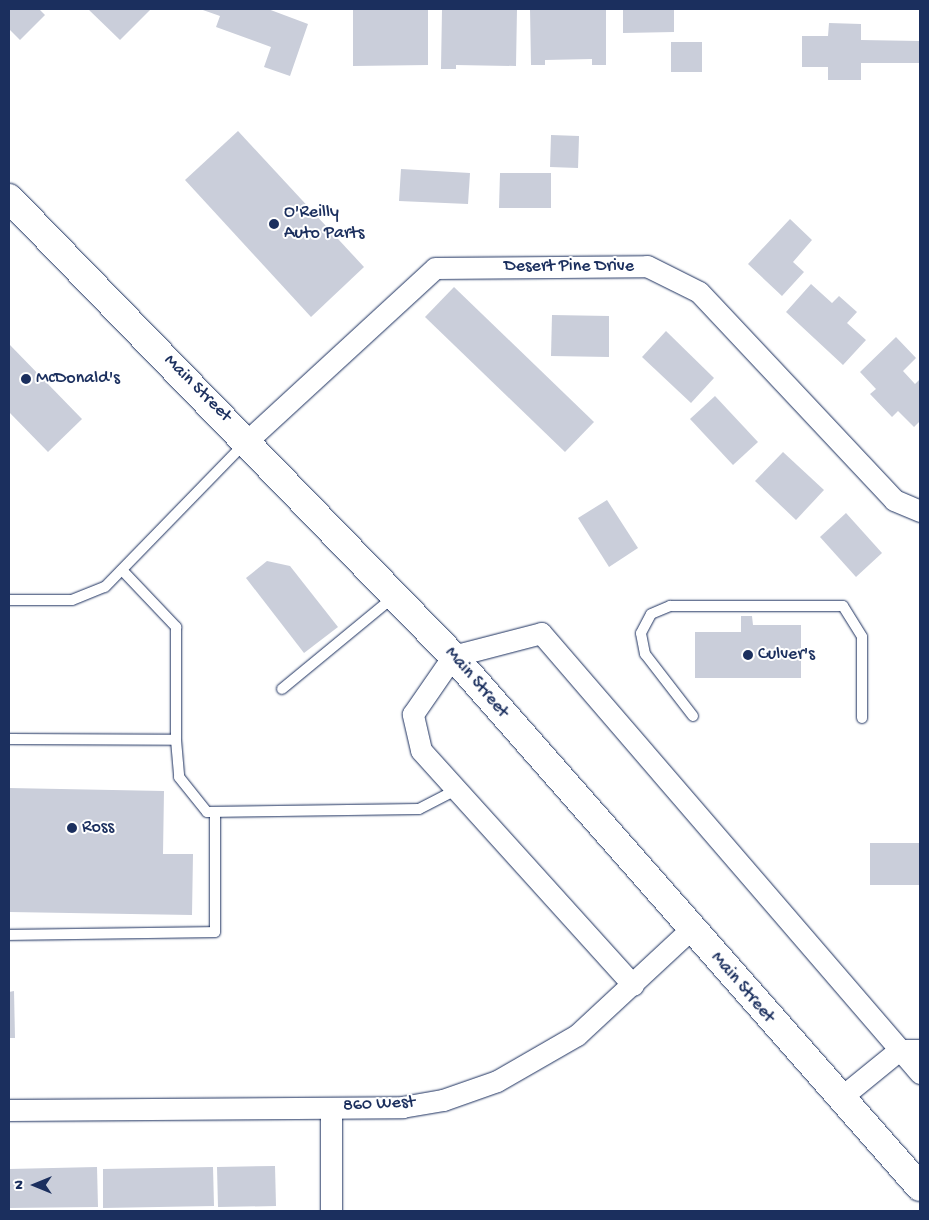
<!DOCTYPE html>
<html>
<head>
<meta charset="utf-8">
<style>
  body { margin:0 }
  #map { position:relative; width:929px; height:1220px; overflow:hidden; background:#fff; font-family:"Gochi Hand",sans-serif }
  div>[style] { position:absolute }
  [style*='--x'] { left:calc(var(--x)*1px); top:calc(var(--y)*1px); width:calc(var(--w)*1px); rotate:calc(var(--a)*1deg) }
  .building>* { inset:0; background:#caceda }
  .roads { filter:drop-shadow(0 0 1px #1b2f5e) drop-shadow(0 0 1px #1b2f5e) }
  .lane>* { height:10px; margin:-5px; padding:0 5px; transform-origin:5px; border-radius:5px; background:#fff }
  .street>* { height:21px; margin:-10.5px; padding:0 10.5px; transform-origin:10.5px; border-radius:10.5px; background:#fff }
  .primary>* { height:28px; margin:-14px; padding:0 14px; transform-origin:14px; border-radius:14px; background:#fff }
  .dots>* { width:14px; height:14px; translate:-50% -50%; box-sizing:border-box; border:2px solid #fff; border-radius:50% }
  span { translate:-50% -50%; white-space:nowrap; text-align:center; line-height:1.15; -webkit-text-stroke:4px #fff; paint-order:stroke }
  .poi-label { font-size:18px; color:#1b2f5e }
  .left { translate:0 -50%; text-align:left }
  .street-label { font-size:18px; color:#1b2f5e }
  .frame { position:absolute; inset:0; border:10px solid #1b2f5e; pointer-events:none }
  .north { position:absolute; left:10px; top:1160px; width:50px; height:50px; -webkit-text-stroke:4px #fff; paint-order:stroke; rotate:270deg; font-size:14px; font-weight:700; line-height:20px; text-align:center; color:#1b2f5e }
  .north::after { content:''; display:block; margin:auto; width:18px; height:22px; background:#1b2f5e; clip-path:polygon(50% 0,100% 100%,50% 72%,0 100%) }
</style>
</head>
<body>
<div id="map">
  <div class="building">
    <div style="clip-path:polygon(9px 9px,39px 9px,45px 15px,20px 40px,9px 29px)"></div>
    <div style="clip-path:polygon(88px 9px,151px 9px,120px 40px)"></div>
    <div style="clip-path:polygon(200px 9px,268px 9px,308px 24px,290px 76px,264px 67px,271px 47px,216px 27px,220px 16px)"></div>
    <div style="clip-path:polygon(353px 9px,428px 9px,428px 65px,353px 66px)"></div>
    <div style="clip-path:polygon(442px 9px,517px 9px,516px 66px,456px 65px,456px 69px,441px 69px)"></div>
    <div style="clip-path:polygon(530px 9px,606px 9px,606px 65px,592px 65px,592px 59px,545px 60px,545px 65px,531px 65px)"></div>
    <div style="clip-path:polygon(623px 9px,674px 9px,674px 32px,623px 33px)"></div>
    <div style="clip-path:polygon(829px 23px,861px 24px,861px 40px,920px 41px,920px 63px,861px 63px,861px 80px,828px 80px,828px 67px,802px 67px,802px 36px,828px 36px)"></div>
    <div style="clip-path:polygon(671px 42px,702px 42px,702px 72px,671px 72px)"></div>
    <div style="clip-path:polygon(238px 131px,364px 267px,311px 317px,185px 180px)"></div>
    <div style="clip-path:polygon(551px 135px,579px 136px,578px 168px,550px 167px)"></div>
    <div style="clip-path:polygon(401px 169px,470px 173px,468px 204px,399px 201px)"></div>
    <div style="clip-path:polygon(500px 173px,551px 173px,551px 208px,499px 208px)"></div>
    <div style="clip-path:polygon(790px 219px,812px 240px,793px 262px,804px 272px,782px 296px,748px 264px)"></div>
    <div style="clip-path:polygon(811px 284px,832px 303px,839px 296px,857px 312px,847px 323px,866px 340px,843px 365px,786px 312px)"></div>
    <div style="clip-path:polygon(454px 287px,594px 422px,565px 452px,425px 317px)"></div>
    <div style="clip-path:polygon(552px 315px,609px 316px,609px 357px,551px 356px)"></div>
    <div style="clip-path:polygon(666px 331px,714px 378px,691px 403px,642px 357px)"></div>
    <div style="clip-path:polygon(896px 337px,916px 358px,903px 371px,915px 384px,920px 379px,920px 421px,914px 427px,898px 411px,892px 417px,870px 394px,876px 389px,860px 372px)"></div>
    <div style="clip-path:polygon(9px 344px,82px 419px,48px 452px,9px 412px)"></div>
    <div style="clip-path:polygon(715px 396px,758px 442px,733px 465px,690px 419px)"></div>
    <div style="clip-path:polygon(783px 452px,824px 490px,796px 520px,755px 481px)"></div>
    <div style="clip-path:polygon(607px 500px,638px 548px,609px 567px,578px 518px)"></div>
    <div style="clip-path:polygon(846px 513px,882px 553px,856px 577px,820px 537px)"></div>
    <div style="clip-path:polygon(267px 561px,290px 566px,338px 627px,304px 653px,246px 578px)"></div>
    <div style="clip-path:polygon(741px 616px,752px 616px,753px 625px,801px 625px,801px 678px,695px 678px,695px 632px,741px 632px)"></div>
    <div style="clip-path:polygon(9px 788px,164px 791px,163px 854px,193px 854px,192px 915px,9px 912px)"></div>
    <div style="clip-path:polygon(870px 843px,920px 843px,920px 885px,870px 885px)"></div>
    <div style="clip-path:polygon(14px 991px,15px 1038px,9px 1038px,9px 992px)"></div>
    <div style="clip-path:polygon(275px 1166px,276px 1206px,218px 1207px,217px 1167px)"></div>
    <div style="clip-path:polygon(97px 1167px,98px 1207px,9px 1208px,9px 1169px)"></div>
    <div style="clip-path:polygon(213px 1167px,214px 1206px,103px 1208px,103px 1169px)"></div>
  </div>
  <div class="roads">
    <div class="lane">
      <div style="--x:122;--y:570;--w:79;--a:46.5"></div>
      <div style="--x:176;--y:627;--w:113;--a:90"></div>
      <div style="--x:9;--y:600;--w:63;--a:0"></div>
      <div style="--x:72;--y:600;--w:35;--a:-22"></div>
      <div style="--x:105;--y:587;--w:201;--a:-45.8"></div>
      <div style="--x:282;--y:689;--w:146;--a:-39.5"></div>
      <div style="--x:693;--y:716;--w:78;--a:-127.7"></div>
      <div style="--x:645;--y:654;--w:21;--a:-101"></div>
      <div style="--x:641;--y:633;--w:21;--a:-62"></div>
      <div style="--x:651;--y:614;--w:21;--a:-23"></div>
      <div style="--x:670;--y:606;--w:173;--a:0"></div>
      <div style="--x:843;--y:606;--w:36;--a:58"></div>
      <div style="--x:862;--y:637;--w:81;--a:90"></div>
      <div style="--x:9;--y:739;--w:167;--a:0.3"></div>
      <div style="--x:176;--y:740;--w:37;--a:85"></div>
      <div style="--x:179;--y:777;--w:45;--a:51.3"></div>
      <div style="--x:207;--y:812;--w:212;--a:-0.8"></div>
      <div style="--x:419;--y:809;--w:42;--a:-27.2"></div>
      <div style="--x:9;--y:935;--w:206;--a:-0.8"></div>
      <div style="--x:215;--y:932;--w:120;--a:-90"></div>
    </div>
    <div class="street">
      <div style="--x:247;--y:441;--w:255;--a:-42.6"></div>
      <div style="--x:435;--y:268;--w:212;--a:-0.5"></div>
      <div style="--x:647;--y:266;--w:58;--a:26.6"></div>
      <div style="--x:699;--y:292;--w:285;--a:46.8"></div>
      <div style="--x:894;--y:500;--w:28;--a:23"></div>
      <div style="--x:633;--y:985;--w:316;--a:-132.1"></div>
      <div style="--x:421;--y:750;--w:37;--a:-103"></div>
      <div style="--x:413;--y:714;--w:70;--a:-55.4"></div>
      <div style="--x:453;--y:656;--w:91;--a:-14.6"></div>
      <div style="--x:541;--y:633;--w:581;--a:49.26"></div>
      <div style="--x:839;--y:1099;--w:77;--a:-39.2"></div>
      <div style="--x:899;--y:1050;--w:21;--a:0"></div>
      <div style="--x:331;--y:1108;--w:103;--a:90"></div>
      <div style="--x:9;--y:1110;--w:393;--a:-0.4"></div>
      <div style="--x:402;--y:1107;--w:42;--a:-9.7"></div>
      <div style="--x:443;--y:1100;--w:57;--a:-19.4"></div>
      <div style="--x:497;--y:1081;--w:92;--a:-29.9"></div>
      <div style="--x:577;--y:1035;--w:156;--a:-42.9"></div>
    </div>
    <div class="primary">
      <div style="--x:9;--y:198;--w:638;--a:45.89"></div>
      <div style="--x:453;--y:656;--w:707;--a:48.67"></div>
    </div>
  </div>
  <div class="dots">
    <div style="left:274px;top:224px;background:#1b2f5e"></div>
    <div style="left:26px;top:379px;background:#1b2f5e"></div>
    <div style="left:748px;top:655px;background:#1b2f5e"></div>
    <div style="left:72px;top:828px;background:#1b2f5e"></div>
  </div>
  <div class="poi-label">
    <span class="left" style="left:284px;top:224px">O'Reilly<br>Auto Parts</span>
    <span class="left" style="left:36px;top:379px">McDonald's</span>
    <span class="left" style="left:758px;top:655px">Culver's</span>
    <span class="left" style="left:82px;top:828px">Ross</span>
  </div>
  <div class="street-label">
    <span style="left:569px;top:267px">Desert Pine Drive</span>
    <span style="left:197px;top:389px;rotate:45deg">Main Street</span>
    <span style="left:476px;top:683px;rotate:49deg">Main Street</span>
    <span style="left:742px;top:988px;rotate:49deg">Main Street</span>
    <span style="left:379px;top:1105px;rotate:-3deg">860 West</span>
  </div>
  <div class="frame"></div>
  <div class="north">N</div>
</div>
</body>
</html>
